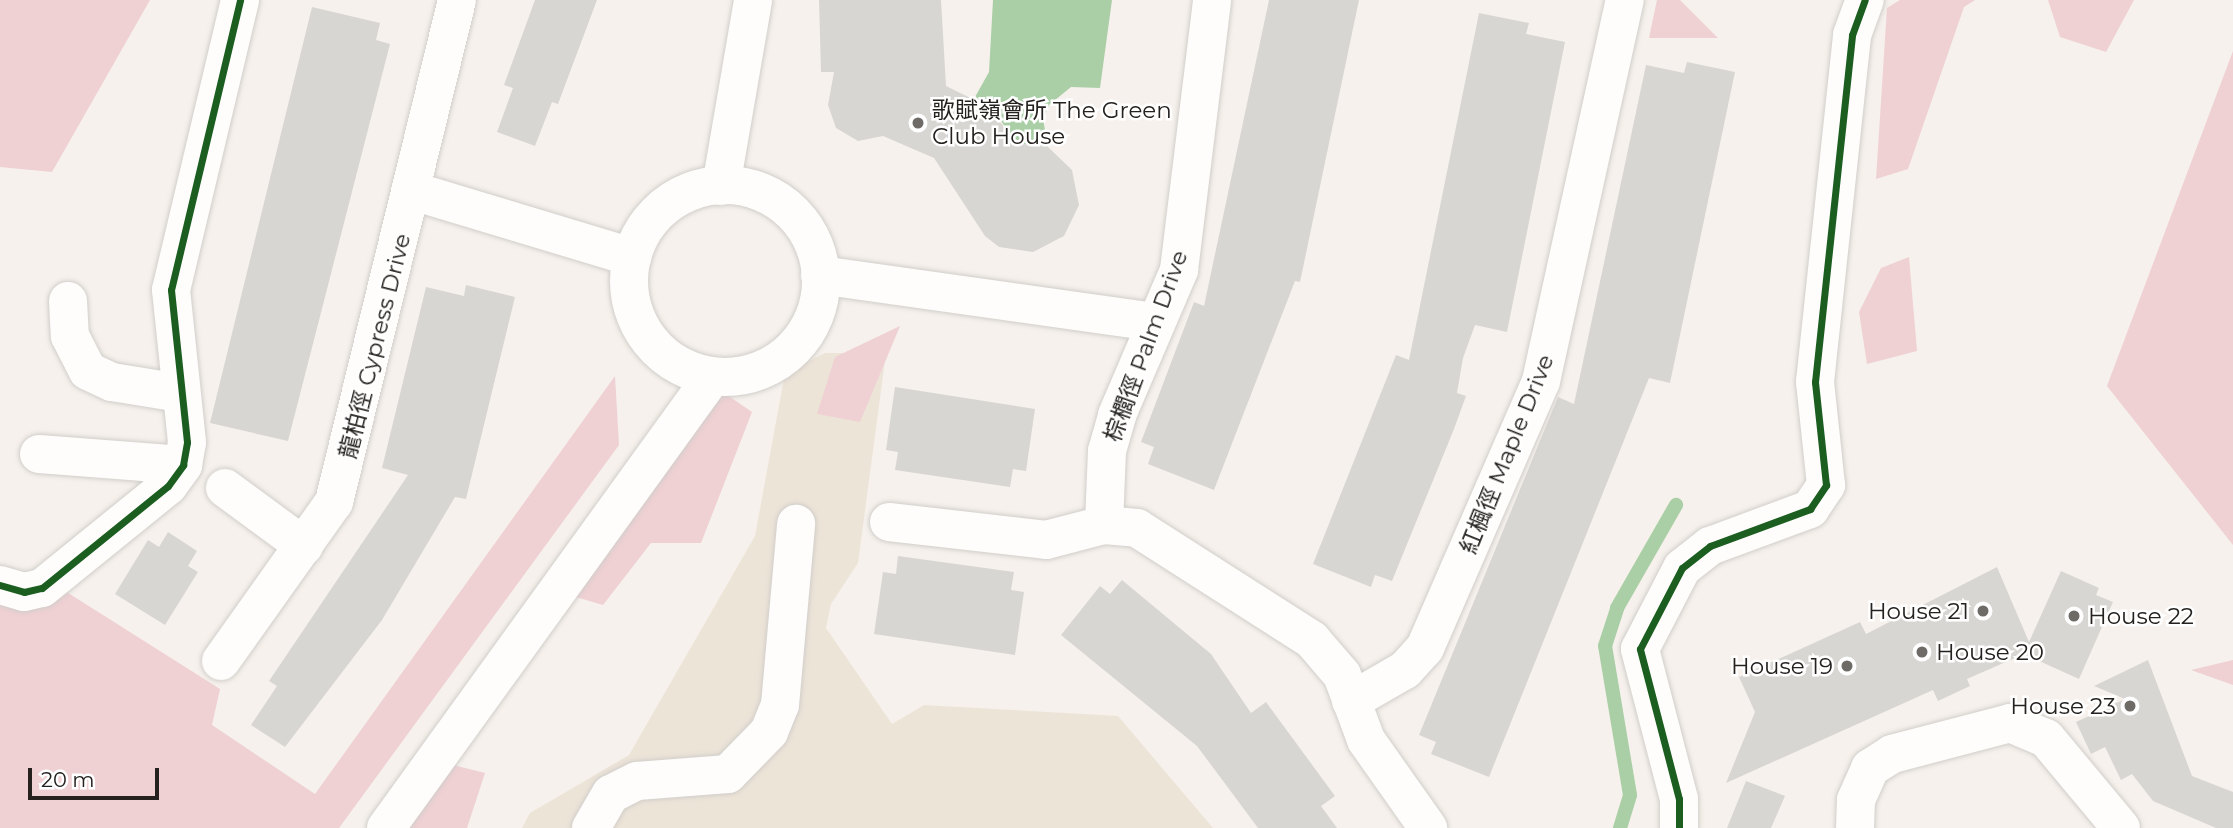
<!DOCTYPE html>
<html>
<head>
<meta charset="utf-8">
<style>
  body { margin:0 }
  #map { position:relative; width:2233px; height:828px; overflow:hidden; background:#f6f1ec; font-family:Montserrat,"Noto Sans TC",sans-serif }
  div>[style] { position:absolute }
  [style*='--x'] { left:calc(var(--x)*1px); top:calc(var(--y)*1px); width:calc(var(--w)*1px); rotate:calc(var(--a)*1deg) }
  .built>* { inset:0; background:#ede4d8 }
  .green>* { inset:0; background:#efd0d3 }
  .water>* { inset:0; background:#aacfa6 }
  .stream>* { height:14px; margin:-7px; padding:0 7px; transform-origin:7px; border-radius:7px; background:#aacfa6 }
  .building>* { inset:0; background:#d8d6d2 }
  .roads { filter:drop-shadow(0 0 2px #d1ceca) drop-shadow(0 0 2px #d1ceca) }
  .minor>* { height:38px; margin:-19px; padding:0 19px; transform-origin:19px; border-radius:19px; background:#fefdfc }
  .minor>.ring { margin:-19px; padding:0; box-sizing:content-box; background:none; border:38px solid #fefdfc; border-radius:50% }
  .cycleway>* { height:7px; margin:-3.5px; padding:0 3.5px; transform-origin:3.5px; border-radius:3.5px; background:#1b5e20 }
  .dots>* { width:19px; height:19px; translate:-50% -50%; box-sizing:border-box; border:4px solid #fff; border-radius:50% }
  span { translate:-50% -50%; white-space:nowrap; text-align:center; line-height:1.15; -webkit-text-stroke:5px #fff; paint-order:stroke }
  .poi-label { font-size:23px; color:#24211e }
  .left { translate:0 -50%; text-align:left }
  .right { translate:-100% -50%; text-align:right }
  .street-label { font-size:23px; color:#24211e }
  .scale { position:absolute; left:28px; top:768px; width:131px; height:32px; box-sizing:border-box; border:4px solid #24211e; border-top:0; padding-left:9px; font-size:21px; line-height:24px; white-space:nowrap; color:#24211e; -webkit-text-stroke:5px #fff; paint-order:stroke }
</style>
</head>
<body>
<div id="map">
  <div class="built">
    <div style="clip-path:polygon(825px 353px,886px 353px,858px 563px,831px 604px,826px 628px,892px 724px,924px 705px,1118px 716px,1213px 828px,522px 828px,530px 813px,629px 755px,755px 536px,785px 373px)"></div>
  </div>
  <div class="green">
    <div style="clip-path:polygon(0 0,150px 0,52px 172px,0 167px)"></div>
    <div style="clip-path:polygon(1657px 0,1680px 0,1718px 38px,1649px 38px)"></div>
    <div style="clip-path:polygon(1900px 0,1975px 0,1964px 7px,1908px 169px,1876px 179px,1887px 8px)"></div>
    <div style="clip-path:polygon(2048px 0,2134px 0,2106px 52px,2060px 37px)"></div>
    <div style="clip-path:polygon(2233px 51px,2233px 545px,2107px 386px)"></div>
    <div style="clip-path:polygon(1909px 257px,1917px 351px,1867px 364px,1859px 312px,1881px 268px)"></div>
    <div style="clip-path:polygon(900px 326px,860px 422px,817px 414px,835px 357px)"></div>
    <div style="clip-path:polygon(615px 376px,619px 445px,339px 828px,0 828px,0 601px,65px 591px,220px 689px,212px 725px,315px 794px)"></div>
    <div style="clip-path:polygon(717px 388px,752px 412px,701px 543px,651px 543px,603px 605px,569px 595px)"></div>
    <div style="clip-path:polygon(2233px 660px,2233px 685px,2191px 670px)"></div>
    <div style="clip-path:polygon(453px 765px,485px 773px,467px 828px,406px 828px)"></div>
  </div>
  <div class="water">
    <div style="clip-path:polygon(993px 0,1112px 0,1100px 88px,1071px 87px,1049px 105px,1043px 119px,1048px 147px,1014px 143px,999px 117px,975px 97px,989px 72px)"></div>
  </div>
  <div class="stream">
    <div style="--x:1620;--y:828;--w:34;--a:-73"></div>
    <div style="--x:1630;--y:795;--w:151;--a:-99.5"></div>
    <div style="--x:1605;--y:646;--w:40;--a:-72"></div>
    <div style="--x:1617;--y:608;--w:119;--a:-60.2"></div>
  </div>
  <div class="building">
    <div style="clip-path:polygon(535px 0,597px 0,558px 104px,552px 102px,535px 146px,497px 132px,513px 88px,504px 85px)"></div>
    <div style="clip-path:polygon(819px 0,941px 0,946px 86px,987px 106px,1017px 143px,1048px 147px,1072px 170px,1079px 205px,1064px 236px,1033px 252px,999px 247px,985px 236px,934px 158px,883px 136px,858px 141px,836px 128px,828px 105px,834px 72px,821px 72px)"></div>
    <div style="clip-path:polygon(1269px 0,1359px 0,1300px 282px,1295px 281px,1214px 490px,1148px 464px,1154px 447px,1141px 442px,1194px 302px,1204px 306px)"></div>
    <div style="clip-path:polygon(312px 7px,380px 23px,376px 40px,390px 44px,288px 441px,210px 423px)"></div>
    <div style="clip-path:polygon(1479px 13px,1529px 23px,1526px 34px,1565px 42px,1507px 332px,1475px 325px,1463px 358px,1457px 393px,1466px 396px,1454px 429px,1392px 581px,1375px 575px,1371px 587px,1313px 564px,1396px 355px,1409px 360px)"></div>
    <div style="clip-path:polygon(1687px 62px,1735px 72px,1670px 383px,1649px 378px,1489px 777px,1431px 754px,1436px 742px,1419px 735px,1558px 397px,1574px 404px,1646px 65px,1684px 73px)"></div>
    <div style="clip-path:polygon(466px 285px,515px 297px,466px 499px,455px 497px,382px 620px,285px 747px,251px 725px,277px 686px,269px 681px,408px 475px,382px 468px,426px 287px,464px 296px)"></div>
    <div style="clip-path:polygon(895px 387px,1035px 409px,1026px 471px,1013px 469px,1010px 487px,895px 470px,898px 452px,886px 450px)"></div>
    <div style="clip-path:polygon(168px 532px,197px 551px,188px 566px,198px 572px,165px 625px,115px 594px,148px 540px,159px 547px)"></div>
    <div style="clip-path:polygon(898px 556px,1014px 572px,1011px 590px,1024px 592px,1015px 655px,874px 634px,883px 572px,896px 574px)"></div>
    <div style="clip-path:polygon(1997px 567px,2029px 642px,2061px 571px,2099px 588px,2096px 595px,2113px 602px,2079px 679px,2024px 654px,1967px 679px,1970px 686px,1938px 701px,1933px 690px,1726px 783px,1755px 712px,1739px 677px,1860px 622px,1866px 634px)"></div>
    <div style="clip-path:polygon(1122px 580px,1211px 654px,1251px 713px,1266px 702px,1335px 796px,1321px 806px,1337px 828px,1258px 828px,1197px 746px,1061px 635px,1100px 586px,1110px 594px)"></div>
    <div style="clip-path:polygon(2148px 660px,2192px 776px,2233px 792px,2233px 828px,2216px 828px,2153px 801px,2132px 774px,2121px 780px,2105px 747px,2091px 754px,2076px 722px,2125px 699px,2094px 686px)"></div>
    <div style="clip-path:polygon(1746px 781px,1785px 796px,1771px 828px,1727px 828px)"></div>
  </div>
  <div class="roads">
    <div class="minor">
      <div class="ring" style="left:629px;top:185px;width:154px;height:154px"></div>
      <div style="--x:721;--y:186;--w:189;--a:-80.2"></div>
      <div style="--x:413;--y:191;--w:229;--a:16.8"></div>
      <div style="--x:820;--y:275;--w:339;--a:8"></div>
      <div style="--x:68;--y:301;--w:35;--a:87"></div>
      <div style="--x:70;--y:336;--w:39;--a:63"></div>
      <div style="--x:88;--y:371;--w:26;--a:25"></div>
      <div style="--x:112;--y:382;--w:69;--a:9.2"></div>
      <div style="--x:39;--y:454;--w:144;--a:4.4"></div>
      <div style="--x:225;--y:488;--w:98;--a:36.3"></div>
      <div style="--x:889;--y:522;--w:158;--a:6.5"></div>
      <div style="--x:1046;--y:540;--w:60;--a:-14.5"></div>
      <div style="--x:1104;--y:525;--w:33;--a:5"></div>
      <div style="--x:1137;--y:528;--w:208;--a:32.6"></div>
      <div style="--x:1312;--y:640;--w:46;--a:49.4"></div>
      <div style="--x:1342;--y:675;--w:69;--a:69.7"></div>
      <div style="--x:1366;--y:740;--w:108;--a:54.8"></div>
      <div style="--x:1104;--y:525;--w:74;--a:-87.7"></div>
      <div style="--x:1107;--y:451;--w:37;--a:-74"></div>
      <div style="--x:1117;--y:415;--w:158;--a:-66.8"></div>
      <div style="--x:1179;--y:270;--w:272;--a:-83"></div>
      <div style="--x:0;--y:585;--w:25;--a:16"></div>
      <div style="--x:24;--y:592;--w:18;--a:-13"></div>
      <div style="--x:42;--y:588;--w:162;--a:-39"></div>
      <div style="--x:168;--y:486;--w:26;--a:-54"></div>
      <div style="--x:183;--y:465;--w:23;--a:-80"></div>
      <div style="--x:187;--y:442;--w:153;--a:-96"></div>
      <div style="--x:171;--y:290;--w:298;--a:-76.6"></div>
      <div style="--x:221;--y:661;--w:195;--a:-54.6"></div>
      <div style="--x:334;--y:502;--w:517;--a:-76.23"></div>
      <div style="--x:1351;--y:701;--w:62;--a:-29.9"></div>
      <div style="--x:1405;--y:670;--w:30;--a:-48"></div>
      <div style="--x:1425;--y:648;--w:291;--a:-66.5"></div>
      <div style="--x:1541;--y:381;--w:390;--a:-77.6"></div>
      <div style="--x:386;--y:828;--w:556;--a:-54.14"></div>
      <div style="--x:591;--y:828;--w:39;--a:-60"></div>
      <div style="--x:611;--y:794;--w:29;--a:-27"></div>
      <div style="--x:637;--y:781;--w:91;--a:-4.4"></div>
      <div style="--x:728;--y:774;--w:59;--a:-45.7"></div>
      <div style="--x:769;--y:732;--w:29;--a:-68"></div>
      <div style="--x:780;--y:705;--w:182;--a:-84.9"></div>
      <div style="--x:1679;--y:828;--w:29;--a:-90"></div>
      <div style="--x:1679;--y:799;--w:155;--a:-104.6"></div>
      <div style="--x:1640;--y:649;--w:91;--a:-62.6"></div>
      <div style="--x:1682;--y:568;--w:36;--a:-38"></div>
      <div style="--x:1710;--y:546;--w:107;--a:-20.3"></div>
      <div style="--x:1810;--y:509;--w:29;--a:-56"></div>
      <div style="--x:1826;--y:485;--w:104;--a:-96.1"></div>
      <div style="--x:1815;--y:382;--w:349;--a:-83.9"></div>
      <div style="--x:1852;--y:35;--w:37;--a:-70"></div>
      <div style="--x:1855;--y:828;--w:28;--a:-88"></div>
      <div style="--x:1856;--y:800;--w:35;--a:-66"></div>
      <div style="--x:1870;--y:768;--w:26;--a:-32"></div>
      <div style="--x:1892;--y:754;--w:122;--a:-14.7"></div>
      <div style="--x:2010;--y:723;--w:39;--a:23"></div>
      <div style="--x:2046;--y:738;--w:117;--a:50.2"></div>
    </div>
  </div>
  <div class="cycleway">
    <div style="--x:0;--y:585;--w:25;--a:16"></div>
    <div style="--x:24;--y:592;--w:18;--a:-13"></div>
    <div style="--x:42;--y:588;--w:162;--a:-39"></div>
    <div style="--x:168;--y:486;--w:26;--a:-54"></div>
    <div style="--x:183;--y:465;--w:23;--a:-80"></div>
    <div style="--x:187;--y:442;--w:153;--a:-96"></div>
    <div style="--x:171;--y:290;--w:298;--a:-76.6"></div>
    <div style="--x:1679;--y:828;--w:29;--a:-90"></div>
    <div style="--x:1679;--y:799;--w:155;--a:-104.6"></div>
    <div style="--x:1640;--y:649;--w:91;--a:-62.6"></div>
    <div style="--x:1682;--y:568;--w:36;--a:-38"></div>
    <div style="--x:1710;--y:546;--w:107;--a:-20.3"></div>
    <div style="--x:1810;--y:509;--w:29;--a:-56"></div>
    <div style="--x:1826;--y:485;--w:104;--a:-96.1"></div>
    <div style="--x:1815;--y:382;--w:349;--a:-83.9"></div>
    <div style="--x:1852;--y:35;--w:37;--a:-70"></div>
  </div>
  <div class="dots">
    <div style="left:918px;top:123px;background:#6e6a66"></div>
    <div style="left:1983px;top:611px;background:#6e6a66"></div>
    <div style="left:2074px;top:616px;background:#6e6a66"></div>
    <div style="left:1922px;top:652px;background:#6e6a66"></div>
    <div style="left:1847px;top:666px;background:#6e6a66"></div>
    <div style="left:2130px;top:706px;background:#6e6a66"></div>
  </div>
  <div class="poi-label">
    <span class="left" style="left:932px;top:123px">歌賦嶺會所 The Green<br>Club House</span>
    <span class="right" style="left:1969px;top:611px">House 21</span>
    <span class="left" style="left:2088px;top:616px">House 22</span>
    <span class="left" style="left:1936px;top:652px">House 20</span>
    <span class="right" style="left:1833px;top:666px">House 19</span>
    <span class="right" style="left:2116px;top:706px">House 23</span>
  </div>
  <div class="street-label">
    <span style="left:375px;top:346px;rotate:-76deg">龍柏徑 Cypress Drive</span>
    <span style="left:1146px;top:346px;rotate:-70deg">棕櫚徑 Palm Drive</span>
    <span style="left:1507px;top:454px;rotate:-68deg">紅楓徑 Maple Drive</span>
  </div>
  <div class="scale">20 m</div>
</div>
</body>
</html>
